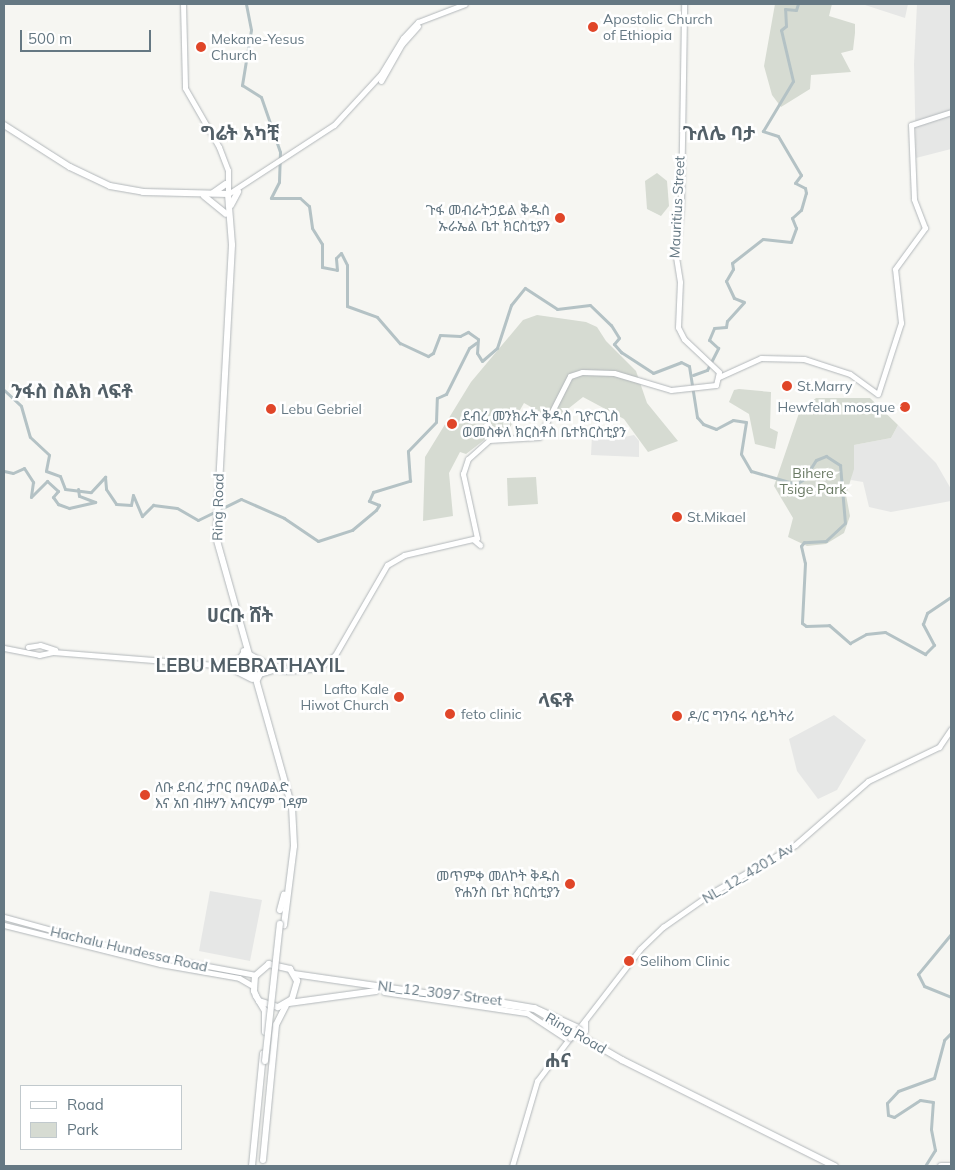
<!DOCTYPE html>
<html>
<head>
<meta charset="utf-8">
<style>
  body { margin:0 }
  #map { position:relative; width:955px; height:1170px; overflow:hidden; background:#f6f6f2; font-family:Mulish,"Noto Sans Ethiopic",sans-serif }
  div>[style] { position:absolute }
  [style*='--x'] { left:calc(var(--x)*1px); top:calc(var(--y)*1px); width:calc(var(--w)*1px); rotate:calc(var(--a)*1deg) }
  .built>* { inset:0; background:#e6e7e6 }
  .green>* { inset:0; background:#d6dbd2 }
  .river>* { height:3px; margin:-1.5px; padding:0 1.5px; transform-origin:1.5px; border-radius:1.5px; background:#b4c2c5 }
  .roads { filter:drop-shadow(0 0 1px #b2b7ba) drop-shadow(0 0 1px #b2b7ba) }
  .major>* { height:5px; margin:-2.5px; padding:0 2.5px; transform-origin:2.5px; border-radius:2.5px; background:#fff }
  .highway>* { height:6px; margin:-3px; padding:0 3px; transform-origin:3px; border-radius:3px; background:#fff }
  .bridges { filter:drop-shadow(0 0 1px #b2b7ba) drop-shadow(0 0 1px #b2b7ba) }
  .major-bridge>* { height:5px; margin:-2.5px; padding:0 2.5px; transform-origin:2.5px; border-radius:2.5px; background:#fff }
  .highway-bridge>* { height:6px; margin:-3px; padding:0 3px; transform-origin:3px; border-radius:3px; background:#fff }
  .dots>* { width:14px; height:14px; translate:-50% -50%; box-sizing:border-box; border:2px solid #fff; border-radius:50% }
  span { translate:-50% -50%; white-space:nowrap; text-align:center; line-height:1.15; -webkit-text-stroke:5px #fff; paint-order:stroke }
  .poi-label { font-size:14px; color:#657883 }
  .left { translate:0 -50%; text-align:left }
  .right { translate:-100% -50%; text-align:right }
  .street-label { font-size:14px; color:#657883 }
  .park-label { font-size:14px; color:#6a7a64 }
  .district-label { font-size:19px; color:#536068; font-weight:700 }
  .frame { position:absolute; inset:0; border:5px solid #657883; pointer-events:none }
  .legend { position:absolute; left:20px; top:1085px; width:162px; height:65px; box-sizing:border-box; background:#fff; border:1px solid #c1c9cd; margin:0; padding:6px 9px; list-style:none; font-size:15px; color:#657883 }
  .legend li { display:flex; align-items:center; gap:10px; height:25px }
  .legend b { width:25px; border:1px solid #c1c9cd }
  .scale { position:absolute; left:20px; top:30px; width:131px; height:22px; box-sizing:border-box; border:2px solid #657883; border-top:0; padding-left:6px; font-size:15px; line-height:18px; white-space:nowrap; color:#657883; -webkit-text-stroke:4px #fff; paint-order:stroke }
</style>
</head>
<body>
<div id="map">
  <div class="built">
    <div style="clip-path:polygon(862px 4px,908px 4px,905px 18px)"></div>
    <div style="clip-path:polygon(917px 4px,951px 4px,951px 149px,916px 158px,914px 64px)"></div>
    <div style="clip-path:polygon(898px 425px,936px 463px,951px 489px,951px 501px,891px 512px,869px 507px,863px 482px,851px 480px,854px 445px,891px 438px)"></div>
    <div style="clip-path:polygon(609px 426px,620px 438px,634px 435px,639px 441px,639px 457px,591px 455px,592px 435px,604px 434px)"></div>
    <div style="clip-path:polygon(834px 715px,866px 740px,837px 790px,818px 799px,797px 771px,789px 739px)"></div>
    <div style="clip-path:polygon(210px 891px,262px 900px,250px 961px,199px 951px)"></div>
  </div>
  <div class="green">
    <div style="clip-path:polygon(775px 4px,832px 4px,829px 16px,855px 24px,855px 33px,853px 50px,841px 53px,851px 72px,811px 75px,810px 89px,781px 107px,772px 95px,764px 66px)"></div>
    <div style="clip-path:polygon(657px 173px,667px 181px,669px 206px,661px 216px,647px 209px,645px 181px)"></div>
    <div style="clip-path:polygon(537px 315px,586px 322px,597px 327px,606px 341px,636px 371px,647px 403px,678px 441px,648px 452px,624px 419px,583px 397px,554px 420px,524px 403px,505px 436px,488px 437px,466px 454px,460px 452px,449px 473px,453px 516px,423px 521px,425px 457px,471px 382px,523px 320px)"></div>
    <div style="clip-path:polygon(739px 389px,771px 392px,770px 428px,778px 432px,775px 449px,755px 444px,749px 414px,729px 402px,734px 390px)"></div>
    <div style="clip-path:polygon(816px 398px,870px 398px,898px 425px,891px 438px,854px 445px,854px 469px,846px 495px,850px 516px,844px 533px,826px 544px,807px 546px,788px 537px,793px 518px,774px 486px,799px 413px)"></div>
    <div style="clip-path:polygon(536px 477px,538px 504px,508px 506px,507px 478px)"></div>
  </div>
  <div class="river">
    <div style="--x:246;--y:4;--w:26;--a:79"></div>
    <div style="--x:251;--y:30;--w:56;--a:99.3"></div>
    <div style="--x:242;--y:85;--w:22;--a:32"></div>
    <div style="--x:261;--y:97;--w:58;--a:70.9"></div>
    <div style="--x:280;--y:152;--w:30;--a:92"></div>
    <div style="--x:279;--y:182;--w:18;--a:117"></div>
    <div style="--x:271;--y:198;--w:29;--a:0"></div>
    <div style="--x:300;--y:198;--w:12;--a:42"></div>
    <div style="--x:309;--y:206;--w:22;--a:82"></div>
    <div style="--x:312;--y:228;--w:19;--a:58"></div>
    <div style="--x:322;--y:244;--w:23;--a:90"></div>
    <div style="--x:322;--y:267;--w:15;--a:11"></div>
    <div style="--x:337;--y:270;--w:12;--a:-95"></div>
    <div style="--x:336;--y:258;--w:7;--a:-45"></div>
    <div style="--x:341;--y:253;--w:13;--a:63"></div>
    <div style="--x:347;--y:265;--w:41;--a:90"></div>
    <div style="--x:347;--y:306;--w:32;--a:20"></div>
    <div style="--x:377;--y:317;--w:35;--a:49"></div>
    <div style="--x:400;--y:343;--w:31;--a:25"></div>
    <div style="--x:428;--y:356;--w:6;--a:-31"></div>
    <div style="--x:433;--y:353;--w:19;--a:-69"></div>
    <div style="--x:440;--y:335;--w:20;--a:3"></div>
    <div style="--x:460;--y:336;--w:9;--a:-27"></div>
    <div style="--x:468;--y:332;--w:12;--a:35"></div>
    <div style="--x:478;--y:339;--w:14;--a:94"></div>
    <div style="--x:477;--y:353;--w:9;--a:58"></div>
    <div style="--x:482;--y:361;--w:20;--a:-41"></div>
    <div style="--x:497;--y:348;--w:45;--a:-72"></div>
    <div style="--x:511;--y:305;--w:22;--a:-51"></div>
    <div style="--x:525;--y:288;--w:38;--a:33"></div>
    <div style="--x:557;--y:309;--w:33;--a:-7"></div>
    <div style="--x:590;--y:305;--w:29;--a:44"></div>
    <div style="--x:611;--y:325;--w:15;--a:58"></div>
    <div style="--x:619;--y:338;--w:8;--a:130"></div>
    <div style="--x:614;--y:344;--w:11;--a:49"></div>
    <div style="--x:621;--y:352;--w:38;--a:33"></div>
    <div style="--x:653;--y:373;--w:30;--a:-21"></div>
    <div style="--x:681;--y:362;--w:9;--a:27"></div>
    <div style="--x:689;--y:366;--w:52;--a:81.1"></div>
    <div style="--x:697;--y:417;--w:9;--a:49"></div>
    <div style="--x:703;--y:424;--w:14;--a:21"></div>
    <div style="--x:716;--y:429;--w:19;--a:-28"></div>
    <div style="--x:733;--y:420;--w:13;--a:9"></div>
    <div style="--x:746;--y:422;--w:32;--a:99"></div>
    <div style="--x:741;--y:454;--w:20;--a:60"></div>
    <div style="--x:751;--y:471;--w:47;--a:16.1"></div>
    <div style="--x:796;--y:484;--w:9;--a:-32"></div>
    <div style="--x:804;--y:479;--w:22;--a:-58"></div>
    <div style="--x:816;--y:460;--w:11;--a:-22"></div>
    <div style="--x:826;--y:456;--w:17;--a:33"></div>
    <div style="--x:840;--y:465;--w:58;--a:85.1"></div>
    <div style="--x:845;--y:523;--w:26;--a:137"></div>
    <div style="--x:826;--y:541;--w:22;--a:177"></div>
    <div style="--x:804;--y:542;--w:5;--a:127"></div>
    <div style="--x:801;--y:546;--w:17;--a:77"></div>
    <div style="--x:805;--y:563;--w:60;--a:92.9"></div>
    <div style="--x:802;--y:623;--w:5;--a:37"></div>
    <div style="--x:806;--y:626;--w:23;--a:-2"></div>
    <div style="--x:829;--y:625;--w:28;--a:41"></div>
    <div style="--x:850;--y:643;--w:18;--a:-29"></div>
    <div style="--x:866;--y:634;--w:19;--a:-6"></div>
    <div style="--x:885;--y:632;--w:46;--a:28.8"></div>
    <div style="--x:925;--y:654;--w:13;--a:-45"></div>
    <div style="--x:934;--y:645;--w:24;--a:-118"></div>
    <div style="--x:923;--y:624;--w:12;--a:-70"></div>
    <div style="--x:927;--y:613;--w:29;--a:-34"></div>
    <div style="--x:693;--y:375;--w:15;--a:-20"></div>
    <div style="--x:707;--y:370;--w:25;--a:-63"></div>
    <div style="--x:718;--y:348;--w:12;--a:-138"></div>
    <div style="--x:709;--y:340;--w:13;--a:-67"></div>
    <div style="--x:714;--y:328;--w:12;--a:-5"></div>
    <div style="--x:726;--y:327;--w:6;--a:-81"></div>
    <div style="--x:727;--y:321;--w:25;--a:-48"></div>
    <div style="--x:744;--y:302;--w:11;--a:-158"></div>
    <div style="--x:734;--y:298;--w:19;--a:-115"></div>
    <div style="--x:726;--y:281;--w:14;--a:-60"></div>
    <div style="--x:733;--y:269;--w:6;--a:-99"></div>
    <div style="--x:732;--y:263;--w:39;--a:-38"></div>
    <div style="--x:763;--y:239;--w:28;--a:6"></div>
    <div style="--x:791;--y:242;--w:15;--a:-70"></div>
    <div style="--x:796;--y:228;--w:11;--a:-112"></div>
    <div style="--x:792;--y:218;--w:12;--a:-42"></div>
    <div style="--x:801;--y:210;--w:18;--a:-74"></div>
    <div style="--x:806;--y:193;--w:5;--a:-101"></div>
    <div style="--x:805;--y:188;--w:11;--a:-153"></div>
    <div style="--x:795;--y:183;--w:10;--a:-53"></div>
    <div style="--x:801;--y:175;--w:45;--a:-120.5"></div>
    <div style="--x:778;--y:136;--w:16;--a:-162"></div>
    <div style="--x:763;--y:131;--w:58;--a:-59"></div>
    <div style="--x:793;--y:81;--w:52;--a:-103.2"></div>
    <div style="--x:781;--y:30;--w:6;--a:-39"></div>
    <div style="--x:786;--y:26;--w:17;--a:-93"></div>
    <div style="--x:785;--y:9;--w:11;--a:5"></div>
    <div style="--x:796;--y:10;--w:6;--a:-72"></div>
    <div style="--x:4;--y:390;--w:23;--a:43"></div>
    <div style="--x:21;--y:406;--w:32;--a:74"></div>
    <div style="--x:30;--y:437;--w:26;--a:43"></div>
    <div style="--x:49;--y:455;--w:16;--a:101"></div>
    <div style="--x:46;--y:471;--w:15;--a:20"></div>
    <div style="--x:60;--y:476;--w:14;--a:69"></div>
    <div style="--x:65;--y:489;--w:26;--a:7"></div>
    <div style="--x:91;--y:492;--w:21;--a:-47"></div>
    <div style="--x:105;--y:477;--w:12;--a:85"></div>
    <div style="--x:106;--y:489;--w:18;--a:56"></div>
    <div style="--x:116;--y:504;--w:15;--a:4"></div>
    <div style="--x:131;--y:505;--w:10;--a:-79"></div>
    <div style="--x:133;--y:495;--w:23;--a:67"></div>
    <div style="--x:142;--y:516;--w:16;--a:-45"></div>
    <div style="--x:153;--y:505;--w:24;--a:7"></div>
    <div style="--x:177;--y:508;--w:24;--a:30"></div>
    <div style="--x:198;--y:520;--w:48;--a:-26"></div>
    <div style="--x:241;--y:499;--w:47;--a:23.8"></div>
    <div style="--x:284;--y:518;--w:41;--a:34.1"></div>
    <div style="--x:318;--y:541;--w:36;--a:-18"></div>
    <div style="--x:352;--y:530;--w:31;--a:-40"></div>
    <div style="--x:376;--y:510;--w:6;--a:-59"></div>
    <div style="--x:379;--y:505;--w:11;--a:-158"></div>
    <div style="--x:369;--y:501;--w:10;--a:-66"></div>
    <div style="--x:373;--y:492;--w:39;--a:-17"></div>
    <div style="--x:410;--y:481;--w:30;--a:-94"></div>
    <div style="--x:408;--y:451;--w:40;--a:-46"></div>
    <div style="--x:436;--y:422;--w:24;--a:-88"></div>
    <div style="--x:437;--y:398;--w:10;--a:-24"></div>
    <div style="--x:446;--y:394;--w:51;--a:-63.4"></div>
    <div style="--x:469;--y:348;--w:9;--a:-36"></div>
    <div style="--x:4;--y:471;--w:9;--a:13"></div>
    <div style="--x:13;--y:473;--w:12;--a:-24"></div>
    <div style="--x:24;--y:468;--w:17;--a:57"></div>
    <div style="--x:33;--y:482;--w:15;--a:98"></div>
    <div style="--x:31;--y:497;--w:23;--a:-45"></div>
    <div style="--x:47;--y:481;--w:15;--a:42"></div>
    <div style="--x:58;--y:491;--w:8;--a:130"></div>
    <div style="--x:53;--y:497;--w:9;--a:54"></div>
    <div style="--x:58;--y:504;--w:12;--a:20"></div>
    <div style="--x:69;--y:508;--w:27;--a:-13"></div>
    <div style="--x:95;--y:502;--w:17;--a:-159"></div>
    <div style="--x:79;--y:496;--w:7;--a:-98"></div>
    <div style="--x:951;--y:934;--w:52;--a:129.5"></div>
    <div style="--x:918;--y:974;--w:13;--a:63"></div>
    <div style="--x:924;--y:986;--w:29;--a:22"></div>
    <div style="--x:925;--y:1166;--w:19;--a:-58"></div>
    <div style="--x:935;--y:1150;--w:21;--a:-101"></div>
    <div style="--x:931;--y:1129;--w:27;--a:-86"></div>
    <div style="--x:933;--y:1102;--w:13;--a:-171"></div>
    <div style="--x:920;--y:1100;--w:31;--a:147"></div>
    <div style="--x:894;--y:1117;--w:6;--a:-162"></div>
    <div style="--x:888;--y:1115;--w:12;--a:-95"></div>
    <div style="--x:887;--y:1103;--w:16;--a:-47"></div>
    <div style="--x:898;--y:1091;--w:38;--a:-20"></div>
    <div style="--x:934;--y:1078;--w:39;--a:-75"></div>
    <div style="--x:944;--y:1040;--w:10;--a:-45"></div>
  </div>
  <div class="roads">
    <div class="major">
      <div style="--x:183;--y:4;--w:84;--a:88.6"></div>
      <div style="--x:185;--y:88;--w:68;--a:60"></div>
      <div style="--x:219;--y:147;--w:25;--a:69"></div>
      <div style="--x:228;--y:170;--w:24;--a:90"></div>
      <div style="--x:228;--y:194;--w:126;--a:-33.1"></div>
      <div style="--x:334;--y:125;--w:69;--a:-47.3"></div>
      <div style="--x:381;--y:74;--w:42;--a:-58.6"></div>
      <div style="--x:403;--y:38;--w:22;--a:-47"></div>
      <div style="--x:418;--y:22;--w:50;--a:-21"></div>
      <div style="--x:381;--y:81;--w:43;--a:-60.4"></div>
      <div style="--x:402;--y:44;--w:24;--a:-48"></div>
      <div style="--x:719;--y:377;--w:46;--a:-24.3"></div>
      <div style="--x:761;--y:358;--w:43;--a:1.3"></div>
      <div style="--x:804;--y:359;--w:48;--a:18.1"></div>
      <div style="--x:850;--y:374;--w:34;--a:36"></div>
      <div style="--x:878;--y:394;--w:75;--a:-72.1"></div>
      <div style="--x:901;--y:323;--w:54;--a:-96.3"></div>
      <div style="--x:895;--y:269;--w:51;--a:-53.8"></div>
      <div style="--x:925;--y:228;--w:31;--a:-111"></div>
      <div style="--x:914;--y:199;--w:74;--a:-92.3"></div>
      <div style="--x:911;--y:125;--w:42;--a:-18"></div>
      <div style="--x:474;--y:540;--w:8;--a:40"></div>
      <div style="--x:28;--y:647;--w:12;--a:-9"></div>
      <div style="--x:40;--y:645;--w:16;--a:18"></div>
      <div style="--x:4;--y:648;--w:36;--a:11"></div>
      <div style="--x:39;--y:655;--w:14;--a:-12"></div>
      <div style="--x:53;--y:652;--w:235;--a:4.6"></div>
      <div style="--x:287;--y:671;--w:32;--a:-5"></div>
      <div style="--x:319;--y:668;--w:21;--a:-39"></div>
      <div style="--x:335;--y:655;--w:104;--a:-60"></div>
      <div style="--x:387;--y:565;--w:20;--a:-30"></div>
      <div style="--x:404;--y:555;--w:75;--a:-13.1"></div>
      <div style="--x:477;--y:538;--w:66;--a:-102.3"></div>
      <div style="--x:463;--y:474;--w:16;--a:-72"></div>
      <div style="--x:468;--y:459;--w:28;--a:-42"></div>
      <div style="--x:489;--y:440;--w:50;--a:-3.4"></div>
      <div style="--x:539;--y:437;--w:68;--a:-63.1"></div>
      <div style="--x:570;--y:376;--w:13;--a:-18"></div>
      <div style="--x:582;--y:372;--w:32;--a:2"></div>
      <div style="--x:614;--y:373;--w:59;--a:16.6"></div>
      <div style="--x:671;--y:390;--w:45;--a:-6.3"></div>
      <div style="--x:716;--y:385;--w:13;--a:-77"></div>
      <div style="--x:719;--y:372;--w:48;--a:-136.7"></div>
      <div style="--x:684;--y:339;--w:13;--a:-117"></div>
      <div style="--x:678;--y:327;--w:45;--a:-87.5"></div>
      <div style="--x:680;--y:282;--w:26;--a:-99"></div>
      <div style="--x:676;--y:256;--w:51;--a:-84.4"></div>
      <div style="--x:681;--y:205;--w:201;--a:-89.1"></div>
      <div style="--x:231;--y:662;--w:53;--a:5.4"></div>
      <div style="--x:4;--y:917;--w:133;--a:15.3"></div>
      <div style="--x:132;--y:952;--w:126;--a:10.5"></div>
      <div style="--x:4;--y:925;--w:161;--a:14"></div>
      <div style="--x:160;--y:964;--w:80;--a:10"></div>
      <div style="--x:239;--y:978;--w:16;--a:30"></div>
      <div style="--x:384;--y:992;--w:145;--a:8.4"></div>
      <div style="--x:527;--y:1013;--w:49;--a:33.4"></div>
      <div style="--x:492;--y:1000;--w:43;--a:9.5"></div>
      <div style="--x:534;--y:1007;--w:51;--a:24.5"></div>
      <div style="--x:579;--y:1028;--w:100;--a:-52.3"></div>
      <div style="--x:640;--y:949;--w:32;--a:-44"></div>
      <div style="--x:663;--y:927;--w:61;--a:-35"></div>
      <div style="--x:713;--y:892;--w:95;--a:-29.8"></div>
      <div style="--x:795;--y:845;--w:97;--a:-41.2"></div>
      <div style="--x:868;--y:781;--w:79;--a:-25.6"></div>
      <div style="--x:939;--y:747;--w:22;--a:-56"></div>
      <div style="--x:585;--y:1031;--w:10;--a:-90"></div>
      <div style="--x:512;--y:1166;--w:89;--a:-73.6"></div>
      <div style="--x:537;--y:1081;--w:53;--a:-52.7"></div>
    </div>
    <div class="highway">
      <div style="--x:4;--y:125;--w:78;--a:32.5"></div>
      <div style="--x:70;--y:167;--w:44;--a:25.4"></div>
      <div style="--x:110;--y:186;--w:34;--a:10"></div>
      <div style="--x:143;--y:192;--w:85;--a:1.3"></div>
      <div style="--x:228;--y:194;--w:51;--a:85.5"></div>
      <div style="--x:232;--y:245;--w:292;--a:93.1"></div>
      <div style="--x:216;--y:537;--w:280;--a:74.3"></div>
      <div style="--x:292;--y:807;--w:39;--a:87"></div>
      <div style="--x:294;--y:846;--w:80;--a:97.2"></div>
      <div style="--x:213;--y:193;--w:16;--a:-35"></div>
      <div style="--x:204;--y:196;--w:28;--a:39"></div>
      <div style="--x:231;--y:205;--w:15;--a:-62"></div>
      <div style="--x:244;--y:651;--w:29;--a:72"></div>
      <div style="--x:250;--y:655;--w:21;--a:29"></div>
      <div style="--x:227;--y:662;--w:13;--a:-13"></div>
      <div style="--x:240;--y:659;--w:7;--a:-56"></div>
      <div style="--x:227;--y:666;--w:28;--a:27"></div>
      <div style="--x:257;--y:680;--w:7;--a:-63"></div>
      <div style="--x:260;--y:674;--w:14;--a:-17"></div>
      <div style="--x:280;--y:910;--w:16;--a:-75"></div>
      <div style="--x:294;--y:974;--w:243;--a:8.3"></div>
      <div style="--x:534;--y:1009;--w:102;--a:30.1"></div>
      <div style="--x:622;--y:1060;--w:238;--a:26.5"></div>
      <div style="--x:259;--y:1001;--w:20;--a:18"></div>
      <div style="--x:278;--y:1007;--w:16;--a:-30"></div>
      <div style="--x:292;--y:999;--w:19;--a:-74"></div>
      <div style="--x:297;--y:981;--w:14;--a:-120"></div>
      <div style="--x:290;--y:969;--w:22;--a:-167"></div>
      <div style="--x:269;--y:964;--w:18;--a:139"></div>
      <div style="--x:255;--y:976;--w:15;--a:94"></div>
      <div style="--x:254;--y:991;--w:5;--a:68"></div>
      <div style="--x:256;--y:996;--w:17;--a:59"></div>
      <div style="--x:265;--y:1011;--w:21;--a:90"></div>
      <div style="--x:289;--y:1003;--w:88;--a:-7.9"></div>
      <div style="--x:263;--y:1160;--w:136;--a:-84.5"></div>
      <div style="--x:276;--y:1025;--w:22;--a:-63"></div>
      <div style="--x:252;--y:1166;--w:113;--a:-84.4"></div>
      <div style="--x:941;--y:1166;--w:10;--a:0"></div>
    </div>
  </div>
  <div class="bridges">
    <div class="major-bridge">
      <div style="--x:570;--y:1038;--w:13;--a:-48"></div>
    </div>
    <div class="highway-bridge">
      <div style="--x:265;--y:1061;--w:138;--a:-83.8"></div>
    </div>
  </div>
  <div class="dots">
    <div style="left:593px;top:27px;background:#e04629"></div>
    <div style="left:201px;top:47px;background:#e04629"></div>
    <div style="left:560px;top:218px;background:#e04629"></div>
    <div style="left:787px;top:386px;background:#e04629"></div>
    <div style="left:905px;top:407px;background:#e04629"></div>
    <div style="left:271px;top:409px;background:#e04629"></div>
    <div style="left:452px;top:424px;background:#e04629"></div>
    <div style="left:677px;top:517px;background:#e04629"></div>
    <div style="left:399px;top:697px;background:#e04629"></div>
    <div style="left:450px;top:714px;background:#e04629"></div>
    <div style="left:677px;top:716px;background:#e04629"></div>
    <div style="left:145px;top:795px;background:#e04629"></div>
    <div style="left:570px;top:884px;background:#e04629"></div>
    <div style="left:629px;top:961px;background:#e04629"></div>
  </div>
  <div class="poi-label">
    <span class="left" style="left:603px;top:27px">Apostolic Church<br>of Ethiopia</span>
    <span class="left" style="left:211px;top:47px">Mekane-Yesus<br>Church</span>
    <span class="right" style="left:550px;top:218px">ጉፋ መብራትኃይል ቅዱስ<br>ኡራኤል ቤተ ክርስቲያን</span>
    <span class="left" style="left:797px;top:386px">St.Marry</span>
    <span class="right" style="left:895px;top:407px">Hewfelah mosque</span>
    <span class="left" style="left:281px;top:409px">Lebu Gebriel</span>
    <span class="left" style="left:462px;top:424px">ደብረ መንክራት ቅዱስ ጊዮርጊስ<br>ወመስቀለ ክርስቶስ ቤተክርስቲያን</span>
    <span class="left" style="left:687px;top:517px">St.Mikael</span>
    <span class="right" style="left:389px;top:697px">Lafto Kale<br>Hiwot Church</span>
    <span class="left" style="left:461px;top:714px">feto clinic</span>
    <span class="left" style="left:688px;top:716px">ዶ/ር ግንባሩ ሳይካትሪ</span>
    <span class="left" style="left:155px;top:795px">ለቡ ደብረ ታቦር በዓለወልድ<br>እና አበ ብዙሃን አብርሃም ገዳም</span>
    <span class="right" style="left:560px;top:884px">መጥምቀ መለኮት ቅዱስ<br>ዮሐንስ ቤተ ክርስቲያን</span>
    <span class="left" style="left:640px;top:961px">Selihom Clinic</span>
  </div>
  <div class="street-label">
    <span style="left:677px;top:207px;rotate:-87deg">Mauritius Street</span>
    <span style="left:218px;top:507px;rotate:-89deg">Ring Road</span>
    <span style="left:748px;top:873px;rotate:-31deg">NL_12_4201 Av</span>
    <span style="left:129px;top:949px;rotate:13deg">Hachalu Hundessa Road</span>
    <span style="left:440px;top:993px;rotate:7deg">NL_12_3097 Street</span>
    <span style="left:576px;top:1033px;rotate:30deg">Ring Road</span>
  </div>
  <div class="park-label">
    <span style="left:813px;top:481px">Bihere<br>Tsige Park</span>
  </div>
  <div class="district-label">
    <span style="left:240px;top:134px">ግሬት አካቺ</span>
    <span style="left:719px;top:134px">ጉለሌ ባታ</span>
    <span style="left:72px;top:392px">ንፋስ ስልክ ላፍቶ</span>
    <span style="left:240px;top:616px">ሀርቡ ሸት</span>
    <span style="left:250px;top:666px">LEBU MEBRATHAYIL</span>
    <span style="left:556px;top:701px">ላፍቶ</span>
    <span style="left:558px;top:1061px">ሐና</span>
  </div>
  <div class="frame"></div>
  <ul class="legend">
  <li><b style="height:6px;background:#fff"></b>Road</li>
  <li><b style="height:14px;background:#d6dbd2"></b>Park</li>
  </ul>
  <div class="scale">500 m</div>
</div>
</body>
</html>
